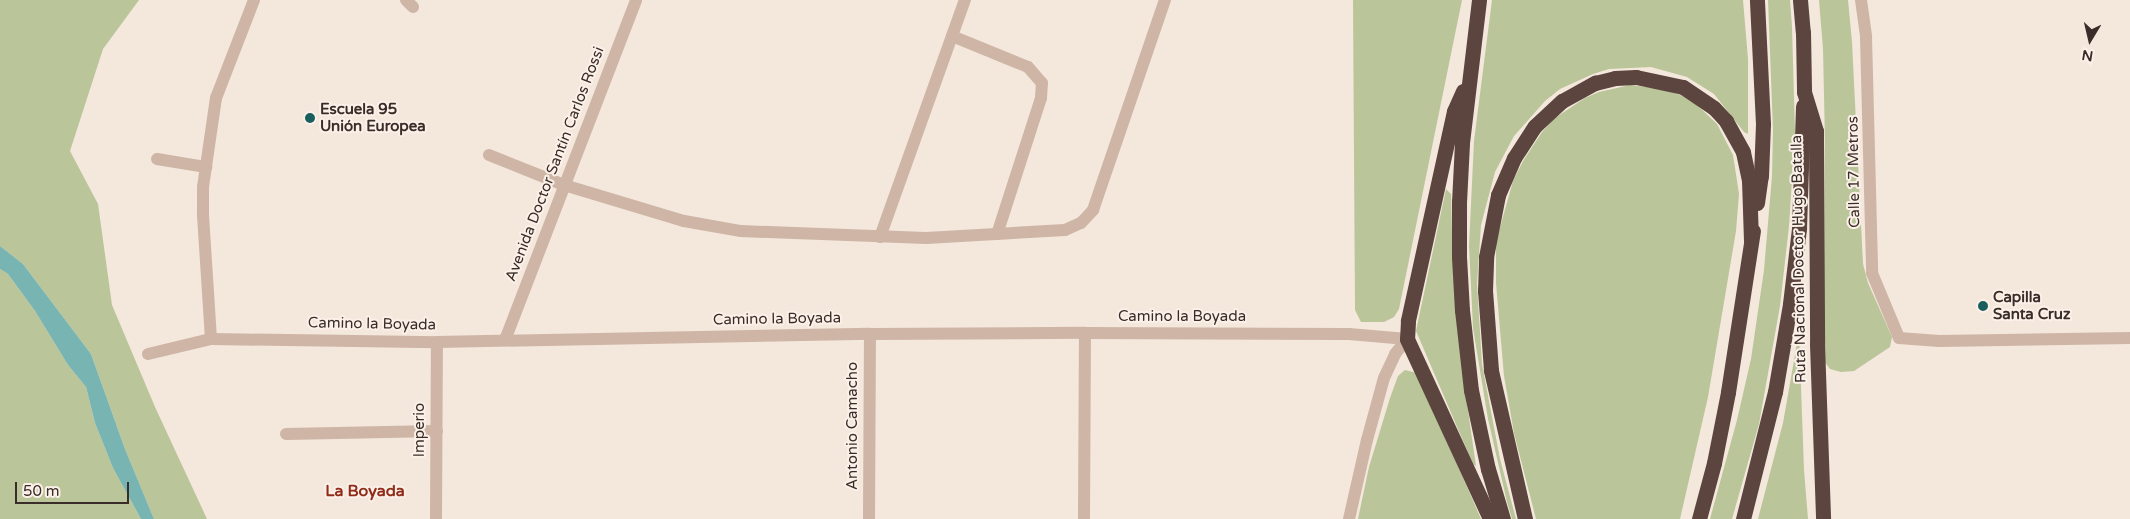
<!DOCTYPE html>
<html>
<head>
<meta charset="utf-8">
<style>
  body { margin:0 }
  #map { position:relative; width:2130px; height:519px; overflow:hidden; background:#f4e7dc; font-family:"Varela Round",sans-serif }
  div>[style] { position:absolute }
  [style*='--x'] { left:calc(var(--x)*1px); top:calc(var(--y)*1px); width:calc(var(--w)*1px); rotate:calc(var(--a)*1deg) }
  .green>* { inset:0; background:#bac59a }
  .water>* { inset:0; background:#78b5b2 }
  .minor>* { height:12px; margin:-6px; padding:0 6px; transform-origin:6px; border-radius:6px; background:#ceb5a6 }
  .highway>* { height:15px; margin:-7.5px; padding:0 7.5px; transform-origin:7.5px; border-radius:7.5px; background:#5b453e }
  .dots>* { width:14px; height:14px; translate:-50% -50%; box-sizing:border-box; border:2px solid #fbf1e9; border-radius:50% }
  span { translate:-50% -50%; white-space:nowrap; text-align:center; line-height:1.15; -webkit-text-stroke:4px #fbf1e9; paint-order:stroke }
  .poi-label { font-size:15px; color:#3a2c28; font-weight:700 }
  .left { translate:0 -50%; text-align:left }
  .street-label { font-size:15px; color:#3a2c28 }
  .neighbourhood-label { font-size:16px; color:#912c19; font-weight:700 }
  .north { position:absolute; left:2065px; top:15px; width:50px; height:50px; -webkit-text-stroke:4px #fbf1e9; paint-order:stroke; rotate:189deg; font-size:14px; font-weight:700; line-height:20px; text-align:center; color:#3a2c28 }
  .north::after { content:''; display:block; margin:auto; width:18px; height:22px; background:#3a2c28; clip-path:polygon(50% 0,100% 100%,50% 72%,0 100%) }
  .scale { position:absolute; left:15px; top:482px; width:114px; height:22px; box-sizing:border-box; border:2px solid #3a2c28; border-top:0; padding-left:6px; font-size:15px; line-height:18px; white-space:nowrap; color:#3a2c28; -webkit-text-stroke:4px #fbf1e9; paint-order:stroke }
</style>
</head>
<body>
<div id="map">
  <div class="green">
    <div style="clip-path:polygon(0 0,139px 0,103px 49px,70px 151px,98px 204px,112px 305px,155px 407px,207px 519px,154px 519px,125px 449px,91px 354px,23px 264px,0 246px)"></div>
    <div style="clip-path:polygon(1353px 0,1462px 0,1399px 309px,1394px 317px,1384px 322px,1361px 322px,1355px 310px)"></div>
    <div style="clip-path:polygon(1492px 0,1743px 0,1748px 59px,1748px 134px,1744px 132px,1714px 94px,1687px 77px,1651px 67px,1609px 69px,1593px 74px,1560px 89px,1545px 101px,1514px 136px,1495px 172px,1481px 225px,1477px 284px,1482px 364px,1500px 459px,1516px 519px,1512px 519px,1507px 502px,1488px 419px,1473px 328px,1471px 286px,1469px 246px,1474px 141px)"></div>
    <div style="clip-path:polygon(1768px 0,1790px 0,1792px 27px,1795px 132px,1789px 226px,1780px 306px,1759px 424px,1732px 519px,1710px 519px,1737px 420px,1751px 359px,1764px 270px,1772px 176px,1773px 130px)"></div>
    <div style="clip-path:polygon(1819px 0,1848px 0,1852px 42px,1863px 264px,1868px 283px,1892px 337px,1890px 347px,1854px 371px,1841px 372px,1830px 369px,1824px 361px,1825px 142px,1823px 49px)"></div>
    <div style="clip-path:polygon(1630px 85px,1663px 89px,1686px 97px,1696px 104px,1717px 124px,1733px 155px,1739px 194px,1736px 231px,1708px 397px,1680px 519px,1536px 519px,1514px 433px,1504px 376px,1496px 283px,1496px 242px,1513px 181px,1523px 161px,1542px 132px,1555px 118px,1585px 98px,1599px 92px)"></div>
    <div style="clip-path:polygon(1446px 189px,1451px 194px,1452px 233px,1465px 390px,1476px 466px,1473px 464px,1416px 331px)"></div>
    <div style="clip-path:polygon(0 269px,8px 274px,35px 311px,68px 365px,86px 387px,95px 423px,113px 468px,141px 519px,0 519px)"></div>
    <div style="clip-path:polygon(1799px 332px,1804px 470px,1808px 519px,1758px 519px,1783px 423px)"></div>
    <div style="clip-path:polygon(1405px 370px,1417px 373px,1420px 379px,1481px 519px,1358px 519px,1369px 467px,1390px 398px,1398px 376px)"></div>
  </div>
  <div class="water">
    <div style="clip-path:polygon(0 246px,23px 264px,91px 354px,125px 449px,154px 519px,141px 519px,113px 468px,95px 423px,86px 387px,68px 365px,35px 311px,8px 274px,0 269px)"></div>
  </div>
  <div class="minor">
    <div style="--x:406;--y:0;--w:10;--a:45"></div>
    <div style="--x:1861;--y:0;--w:37;--a:82"></div>
    <div style="--x:1866;--y:37;--w:236;--a:88.5"></div>
    <div style="--x:1872;--y:273;--w:70;--a:67.4"></div>
    <div style="--x:1899;--y:338;--w:40;--a:4.3"></div>
    <div style="--x:1939;--y:341;--w:191;--a:-0.9"></div>
    <div style="--x:952;--y:36;--w:82;--a:22.2"></div>
    <div style="--x:1028;--y:67;--w:21;--a:49"></div>
    <div style="--x:1042;--y:83;--w:15;--a:94"></div>
    <div style="--x:1041;--y:98;--w:143;--a:107.9"></div>
    <div style="--x:489;--y:155;--w:81;--a:21.8"></div>
    <div style="--x:564;--y:185;--w:125;--a:16.7"></div>
    <div style="--x:684;--y:221;--w:58;--a:10"></div>
    <div style="--x:741;--y:231;--w:185;--a:2.2"></div>
    <div style="--x:926;--y:238;--w:139;--a:-3.3"></div>
    <div style="--x:1065;--y:230;--w:17;--a:-24"></div>
    <div style="--x:1081;--y:223;--w:18;--a:-47"></div>
    <div style="--x:1093;--y:210;--w:222;--a:-71.1"></div>
    <div style="--x:157;--y:159;--w:50;--a:9.3"></div>
    <div style="--x:880;--y:237;--w:252;--a:-70.3"></div>
    <div style="--x:211;--y:339;--w:124;--a:-93.7"></div>
    <div style="--x:203;--y:215;--w:28;--a:-90"></div>
    <div style="--x:203;--y:187;--w:90;--a:-81.7"></div>
    <div style="--x:216;--y:98;--w:105;--a:-68.8"></div>
    <div style="--x:505;--y:340;--w:364;--a:-68.9"></div>
    <div style="--x:148;--y:354;--w:65;--a:-13.4"></div>
    <div style="--x:211;--y:339;--w:226;--a:0.8"></div>
    <div style="--x:437;--y:342;--w:433;--a:-1.1"></div>
    <div style="--x:870;--y:334;--w:215;--a:-0.3"></div>
    <div style="--x:1085;--y:333;--w:264;--a:0.2"></div>
    <div style="--x:1349;--y:334;--w:58;--a:4.9"></div>
    <div style="--x:286;--y:434;--w:151;--a:-1.1"></div>
    <div style="--x:436;--y:519;--w:177;--a:-89.7"></div>
    <div style="--x:869;--y:519;--w:185;--a:-89.7"></div>
    <div style="--x:1084;--y:519;--w:186;--a:-89.7"></div>
    <div style="--x:1349;--y:519;--w:81;--a:-77.2"></div>
    <div style="--x:1367;--y:440;--w:64;--a:-74.7"></div>
    <div style="--x:1384;--y:378;--w:26;--a:-65"></div>
    <div style="--x:1395;--y:354;--w:19;--a:-51"></div>
  </div>
  <div class="highway">
    <div style="--x:1479;--y:0;--w:144;--a:96.8"></div>
    <div style="--x:1462;--y:143;--w:59;--a:92.9"></div>
    <div style="--x:1459;--y:202;--w:55;--a:90"></div>
    <div style="--x:1459;--y:257;--w:53;--a:86.8"></div>
    <div style="--x:1462;--y:310;--w:81;--a:83.6"></div>
    <div style="--x:1471;--y:390;--w:81;--a:77.9"></div>
    <div style="--x:1488;--y:469;--w:52;--a:73.3"></div>
    <div style="--x:1800;--y:0;--w:32;--a:85"></div>
    <div style="--x:1803;--y:32;--w:60;--a:89"></div>
    <div style="--x:1804;--y:92;--w:41;--a:72.9"></div>
    <div style="--x:1816;--y:131;--w:213;--a:89.7"></div>
    <div style="--x:1817;--y:344;--w:175;--a:88"></div>
    <div style="--x:1463;--y:91;--w:22;--a:114"></div>
    <div style="--x:1454;--y:111;--w:215;--a:102.4"></div>
    <div style="--x:1408;--y:321;--w:18;--a:93"></div>
    <div style="--x:1407;--y:339;--w:198;--a:65.2"></div>
    <div style="--x:1757;--y:203;--w:27;--a:-82"></div>
    <div style="--x:1761;--y:176;--w:52;--a:-87.8"></div>
    <div style="--x:1763;--y:124;--w:124;--a:-92.8"></div>
    <div style="--x:1525;--y:519;--w:153;--a:-102.9"></div>
    <div style="--x:1491;--y:370;--w:79;--a:-94.3"></div>
    <div style="--x:1485;--y:291;--w:34;--a:-88"></div>
    <div style="--x:1486;--y:257;--w:63;--a:-79"></div>
    <div style="--x:1498;--y:195;--w:40;--a:-66.6"></div>
    <div style="--x:1514;--y:158;--w:38;--a:-57"></div>
    <div style="--x:1535;--y:126;--w:37;--a:-43"></div>
    <div style="--x:1562;--y:101;--w:38;--a:-29"></div>
    <div style="--x:1595;--y:83;--w:21;--a:-14"></div>
    <div style="--x:1615;--y:78;--w:21;--a:-3"></div>
    <div style="--x:1636;--y:77;--w:48;--a:12"></div>
    <div style="--x:1683;--y:87;--w:37;--a:34"></div>
    <div style="--x:1714;--y:108;--w:18;--a:47"></div>
    <div style="--x:1726;--y:121;--w:35;--a:61"></div>
    <div style="--x:1743;--y:152;--w:29;--a:78"></div>
    <div style="--x:1749;--y:180;--w:60;--a:88.1"></div>
    <div style="--x:1699;--y:519;--w:58;--a:-75"></div>
    <div style="--x:1714;--y:463;--w:72;--a:-78.8"></div>
    <div style="--x:1728;--y:392;--w:163;--a:-81.2"></div>
    <div style="--x:1743;--y:519;--w:131;--a:-75.9"></div>
    <div style="--x:1775;--y:392;--w:89;--a:-80.3"></div>
    <div style="--x:1790;--y:304;--w:77;--a:-83.2"></div>
    <div style="--x:1799;--y:228;--w:122;--a:-88.1"></div>
  </div>
  <div class="dots">
    <div style="left:310px;top:118px;background:#195f5e"></div>
    <div style="left:1983px;top:306px;background:#195f5e"></div>
  </div>
  <div class="poi-label">
    <span class="left" style="left:320px;top:118px">Escuela 95<br>Unión Europea</span>
    <span class="left" style="left:1993px;top:306px">Capilla<br>Santa Cruz</span>
  </div>
  <div class="street-label">
    <span style="left:555px;top:164px;rotate:-69deg">Avenida Doctor Santín Carlos Rossi</span>
    <span style="left:1854px;top:172px;rotate:-91deg">Calle 17 Metros</span>
    <span style="left:1799px;top:259px;rotate:-91deg">Ruta Nacional Doctor Hugo Batalla</span>
    <span style="left:1182px;top:317px">Camino la Boyada</span>
    <span style="left:777px;top:319px;rotate:-1deg">Camino la Boyada</span>
    <span style="left:372px;top:324px;rotate:1deg">Camino la Boyada</span>
    <span style="left:853px;top:426px;rotate:-90deg">Antonio Camacho</span>
    <span style="left:420px;top:430px;rotate:-90deg">Imperio</span>
  </div>
  <div class="neighbourhood-label">
    <span style="left:365px;top:491px">La Boyada</span>
  </div>
  <div class="north">N</div>
  <div class="scale">50 m</div>
</div>
</body>
</html>
